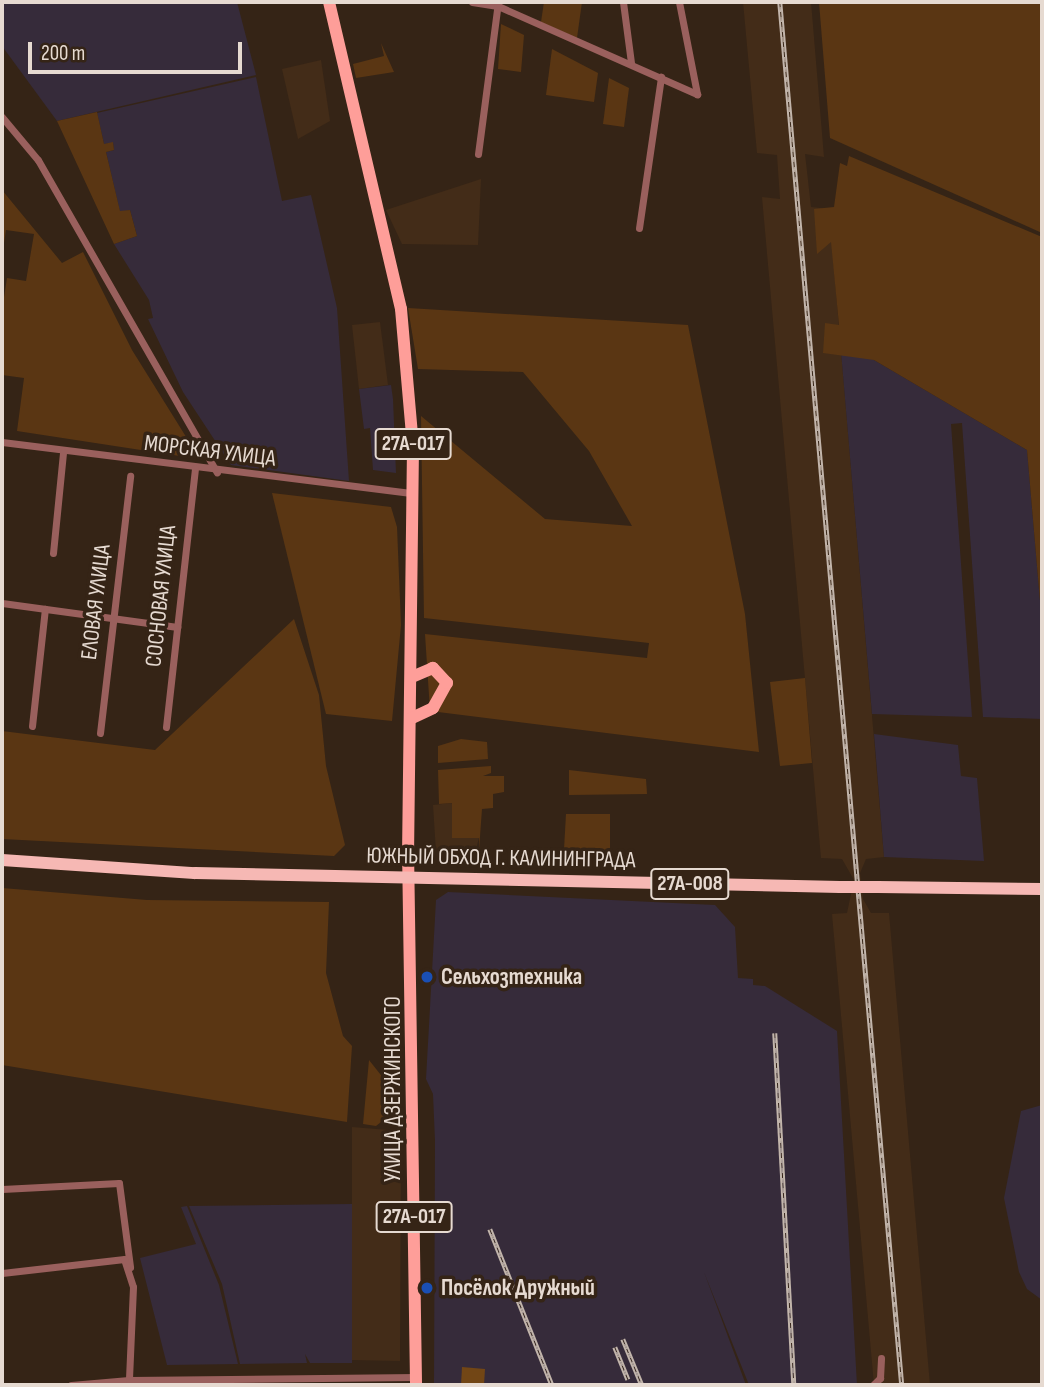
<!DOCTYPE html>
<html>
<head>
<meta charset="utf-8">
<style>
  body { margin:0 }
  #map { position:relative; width:1044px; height:1387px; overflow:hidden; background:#352416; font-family:"Sofia Sans Condensed",sans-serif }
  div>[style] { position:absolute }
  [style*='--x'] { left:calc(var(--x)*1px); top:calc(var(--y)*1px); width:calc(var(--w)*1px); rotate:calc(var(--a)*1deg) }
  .built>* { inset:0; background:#432c18 }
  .industrial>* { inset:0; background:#362b3a }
  .green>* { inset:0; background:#5a3613 }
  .building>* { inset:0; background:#724615 }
  .minor>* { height:7px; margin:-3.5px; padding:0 3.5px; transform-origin:3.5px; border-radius:3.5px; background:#9a605d }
  .primary>* { height:12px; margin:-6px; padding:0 6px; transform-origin:6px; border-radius:6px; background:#fe9e99 }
  .trunk>* { height:12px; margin:-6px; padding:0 6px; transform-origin:6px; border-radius:6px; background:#f6b8b4 }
  .rail>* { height:4.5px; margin-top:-2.25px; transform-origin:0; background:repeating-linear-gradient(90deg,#352416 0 5px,#c2b5ab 0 10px); box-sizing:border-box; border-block:2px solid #c2b5ab }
  .trunk-bridge>* { height:12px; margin:-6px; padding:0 6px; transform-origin:6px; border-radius:6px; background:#f6b8b4 }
  .dots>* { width:19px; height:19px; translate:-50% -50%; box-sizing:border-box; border:4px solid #352416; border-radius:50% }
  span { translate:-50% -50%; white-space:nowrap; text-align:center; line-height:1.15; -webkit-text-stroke:7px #352416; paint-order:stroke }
  .shield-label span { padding:2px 5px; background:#352416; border:2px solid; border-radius:5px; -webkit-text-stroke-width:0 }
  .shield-label { font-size:21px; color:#e6dad1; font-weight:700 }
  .street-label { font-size:23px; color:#e6dad1 }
  .poi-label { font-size:23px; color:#e6dad1; font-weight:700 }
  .left { translate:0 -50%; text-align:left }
  .frame { position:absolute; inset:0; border:4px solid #e6dad1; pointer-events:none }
  .scale { position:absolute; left:28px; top:42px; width:214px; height:32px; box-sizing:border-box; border:4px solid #e6dad1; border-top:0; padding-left:9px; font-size:21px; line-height:24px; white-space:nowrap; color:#e6dad1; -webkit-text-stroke:5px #352416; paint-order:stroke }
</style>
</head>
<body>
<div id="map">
  <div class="built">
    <div style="clip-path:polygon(743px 2px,811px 2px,824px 157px,805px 154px,811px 207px,829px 209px,884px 857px,866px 859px,860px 873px,863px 899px,871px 913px,889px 913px,930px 1385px,874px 1385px,832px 914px,847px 913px,854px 880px,842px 859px,821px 858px,762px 197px,780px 199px,777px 155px,757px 153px)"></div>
    <div style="clip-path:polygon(321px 60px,330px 121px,298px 139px,282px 69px)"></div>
    <div style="clip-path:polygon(481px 179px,478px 245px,402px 244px,386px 210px)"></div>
    <div style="clip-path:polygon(380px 322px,388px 385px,359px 389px,352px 325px)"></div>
    <div style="clip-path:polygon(452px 803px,452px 838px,479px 838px,472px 864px,446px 861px,436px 852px,433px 805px)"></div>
    <div style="clip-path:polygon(352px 1127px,401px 1131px,400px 1361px,352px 1360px)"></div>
  </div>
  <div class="industrial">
    <div style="clip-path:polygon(2px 2px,237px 2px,256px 75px,57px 121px,2px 46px)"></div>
    <div style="clip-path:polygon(256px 77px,282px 201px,311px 195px,337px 308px,349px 481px,231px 465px,183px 392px,148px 319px,153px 318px,149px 300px,114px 244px,137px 236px,130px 210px,120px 212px,106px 152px,114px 150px,113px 143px,104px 144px,97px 113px)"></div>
    <div style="clip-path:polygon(840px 340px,1027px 450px,1042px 624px,1042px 719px,983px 717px,962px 423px,951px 424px,972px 717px,872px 714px)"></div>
    <div style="clip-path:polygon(391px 385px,393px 399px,396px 473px,373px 470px,370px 428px,364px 429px,359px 389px)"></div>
    <div style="clip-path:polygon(874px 734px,958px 745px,961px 776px,977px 778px,984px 861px,884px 857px)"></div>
    <div style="clip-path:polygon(448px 892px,715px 905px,735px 927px,738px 978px,753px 979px,753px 985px,765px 986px,837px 1031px,857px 1385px,749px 1385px,704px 1272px,746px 1385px,434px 1385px,435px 1141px,433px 1094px,426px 1079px,436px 900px)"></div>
    <div style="clip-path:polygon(1042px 1105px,1042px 1300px,1027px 1289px,1019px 1272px,1004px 1198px,1021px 1111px)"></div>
    <div style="clip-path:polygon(352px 1204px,352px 1363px,310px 1363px,305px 1354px,307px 1363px,240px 1364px,222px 1284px,189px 1206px)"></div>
    <div style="clip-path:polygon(187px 1206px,219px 1285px,238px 1364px,167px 1365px,140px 1258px,196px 1244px,181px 1207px)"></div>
  </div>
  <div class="green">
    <div style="clip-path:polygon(544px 2px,582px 2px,577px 38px,541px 22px)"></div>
    <div style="clip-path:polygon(819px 2px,1042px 2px,1042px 233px,830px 138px)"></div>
    <div style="clip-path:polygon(501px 24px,524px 35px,521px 72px,498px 69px)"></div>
    <div style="clip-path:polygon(381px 43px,394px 72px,356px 78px,353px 64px,384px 56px)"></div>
    <div style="clip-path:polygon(552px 49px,598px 73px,594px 102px,546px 95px)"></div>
    <div style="clip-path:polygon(609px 78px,629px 88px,624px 127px,603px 124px)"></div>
    <div style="clip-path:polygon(97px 112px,104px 144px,113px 142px,114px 150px,106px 152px,120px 211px,130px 210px,137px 236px,114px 244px,57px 121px)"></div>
    <div style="clip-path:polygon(849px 156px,1042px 237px,1042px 624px,1027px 450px,874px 360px,823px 353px,825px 323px,839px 325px,831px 242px,817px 254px,814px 209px,834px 207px,840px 163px,847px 166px)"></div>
    <div style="clip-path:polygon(2px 190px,62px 263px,83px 252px,132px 350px,193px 448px,193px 458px,17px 431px,24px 378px,2px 375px,2px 310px,7px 278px,26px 281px,34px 234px,6px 230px,2px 256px)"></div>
    <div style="clip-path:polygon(408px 308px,688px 325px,745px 614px,759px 752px,430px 711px,425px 634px,647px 658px,649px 643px,424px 618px,421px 416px,545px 519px,632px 526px,589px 451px,523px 372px,418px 369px)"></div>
    <div style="clip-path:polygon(272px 493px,391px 507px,397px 527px,401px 625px,392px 721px,326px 714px)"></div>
    <div style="clip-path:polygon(294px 619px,319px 695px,326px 766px,345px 845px,334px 856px,2px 839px,2px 731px,155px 750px)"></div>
    <div style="clip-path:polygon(805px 678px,812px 763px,780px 766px,770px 682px)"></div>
    <div style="clip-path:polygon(461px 739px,487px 742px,488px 759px,438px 763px,438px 746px)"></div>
    <div style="clip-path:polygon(491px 766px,491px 773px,483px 776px,504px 776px,504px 792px,493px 794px,493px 808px,482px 809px,479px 850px,479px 838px,452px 838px,452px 803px,439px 804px,438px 770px)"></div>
    <div style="clip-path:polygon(569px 770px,646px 779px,647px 794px,569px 795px)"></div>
    <div style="clip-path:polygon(566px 814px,610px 814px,610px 862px,563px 867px)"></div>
    <div style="clip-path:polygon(2px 888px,147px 900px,329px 902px,326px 973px,343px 1036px,352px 1046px,347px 1122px,2px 1065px)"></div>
    <div style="clip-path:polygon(369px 1060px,388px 1084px,386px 1118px,376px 1126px,363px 1124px)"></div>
  </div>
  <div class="building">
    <div style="clip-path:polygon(462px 1367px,485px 1369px,484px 1385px,461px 1385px)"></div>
  </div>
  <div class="minor">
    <div style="--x:472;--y:2;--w:26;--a:9"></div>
    <div style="--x:498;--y:6;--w:218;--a:23.9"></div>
    <div style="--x:623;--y:2;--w:62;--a:82.5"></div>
    <div style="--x:679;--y:2;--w:94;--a:78.9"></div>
    <div style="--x:2;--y:117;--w:56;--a:50.1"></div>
    <div style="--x:38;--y:160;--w:360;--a:60.2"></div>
    <div style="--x:478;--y:154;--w:153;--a:-82.5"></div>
    <div style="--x:639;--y:228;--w:153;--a:-81.7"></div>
    <div style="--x:2;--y:442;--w:414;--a:7.1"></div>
    <div style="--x:53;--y:553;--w:101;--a:-84.3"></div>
    <div style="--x:2;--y:603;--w:177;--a:7.8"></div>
    <div style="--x:32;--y:726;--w:118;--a:-83.7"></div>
    <div style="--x:166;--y:727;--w:260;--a:-83.6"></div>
    <div style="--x:100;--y:733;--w:259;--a:-83.3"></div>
    <div style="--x:2;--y:1189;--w:117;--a:-2.9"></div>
    <div style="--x:119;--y:1183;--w:85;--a:82.5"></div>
    <div style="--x:2;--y:1273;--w:123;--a:-6.5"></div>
    <div style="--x:124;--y:1259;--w:29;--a:72"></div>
    <div style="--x:133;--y:1287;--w:93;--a:92.5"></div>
    <div style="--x:71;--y:1385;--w:58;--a:-4.9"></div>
    <div style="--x:129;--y:1380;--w:287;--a:-0.6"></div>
    <div style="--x:873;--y:1385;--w:10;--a:-45"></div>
    <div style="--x:880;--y:1378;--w:20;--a:-87"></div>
  </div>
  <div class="primary">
    <div style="--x:329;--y:2;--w:315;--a:76.8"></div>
    <div style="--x:401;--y:309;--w:139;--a:85"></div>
    <div style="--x:413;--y:447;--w:402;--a:90.7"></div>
    <div style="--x:408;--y:849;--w:536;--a:89.14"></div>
    <div style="--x:412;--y:718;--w:23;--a:-25"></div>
    <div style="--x:433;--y:708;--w:29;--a:-61"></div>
    <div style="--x:447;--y:683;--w:21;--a:-133"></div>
    <div style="--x:433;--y:668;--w:23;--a:157"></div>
  </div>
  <div class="trunk">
    <div style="--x:2;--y:860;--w:193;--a:3.9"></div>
    <div style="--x:195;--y:873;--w:645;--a:1.24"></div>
    <div style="--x:878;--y:887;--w:164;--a:0.7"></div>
  </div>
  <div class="rail">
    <div style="--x:780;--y:2;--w:1388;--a:84.96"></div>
    <div style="--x:775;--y:1033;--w:353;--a:86.9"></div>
    <div style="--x:490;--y:1229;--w:168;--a:68.3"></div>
    <div style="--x:623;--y:1339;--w:50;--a:67.6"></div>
    <div style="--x:615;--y:1347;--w:35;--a:68"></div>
  </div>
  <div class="trunk-bridge">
    <div style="--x:840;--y:887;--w:38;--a:0"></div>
  </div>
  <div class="dots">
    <div style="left:427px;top:977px;background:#1a4fb4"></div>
    <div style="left:427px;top:1288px;background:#1a4fb4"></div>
  </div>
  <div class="shield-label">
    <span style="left:413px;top:444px">27А-017</span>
    <span style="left:690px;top:884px">27А-008</span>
    <span style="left:414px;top:1217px">27А-017</span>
  </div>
  <div class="street-label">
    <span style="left:210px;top:451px;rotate:7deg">МОРСКАЯ УЛИЦА</span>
    <span style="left:161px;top:596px;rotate:-84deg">СОСНОВАЯ УЛИЦА</span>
    <span style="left:96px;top:602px;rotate:-83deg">ЕЛОВАЯ УЛИЦА</span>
    <span style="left:501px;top:858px;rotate:1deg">ЮЖНЫЙ ОБХОД Г. КАЛИНИНГРАДА</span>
    <span style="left:393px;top:1089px;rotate:-90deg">УЛИЦА ДЗЕРЖИНСКОГО</span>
  </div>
  <div class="poi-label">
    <span class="left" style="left:441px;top:977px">Сельхозтехника</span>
    <span class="left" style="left:441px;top:1288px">Посёлок Дружный</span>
  </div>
  <div class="frame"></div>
  <div class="scale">200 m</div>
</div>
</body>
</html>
